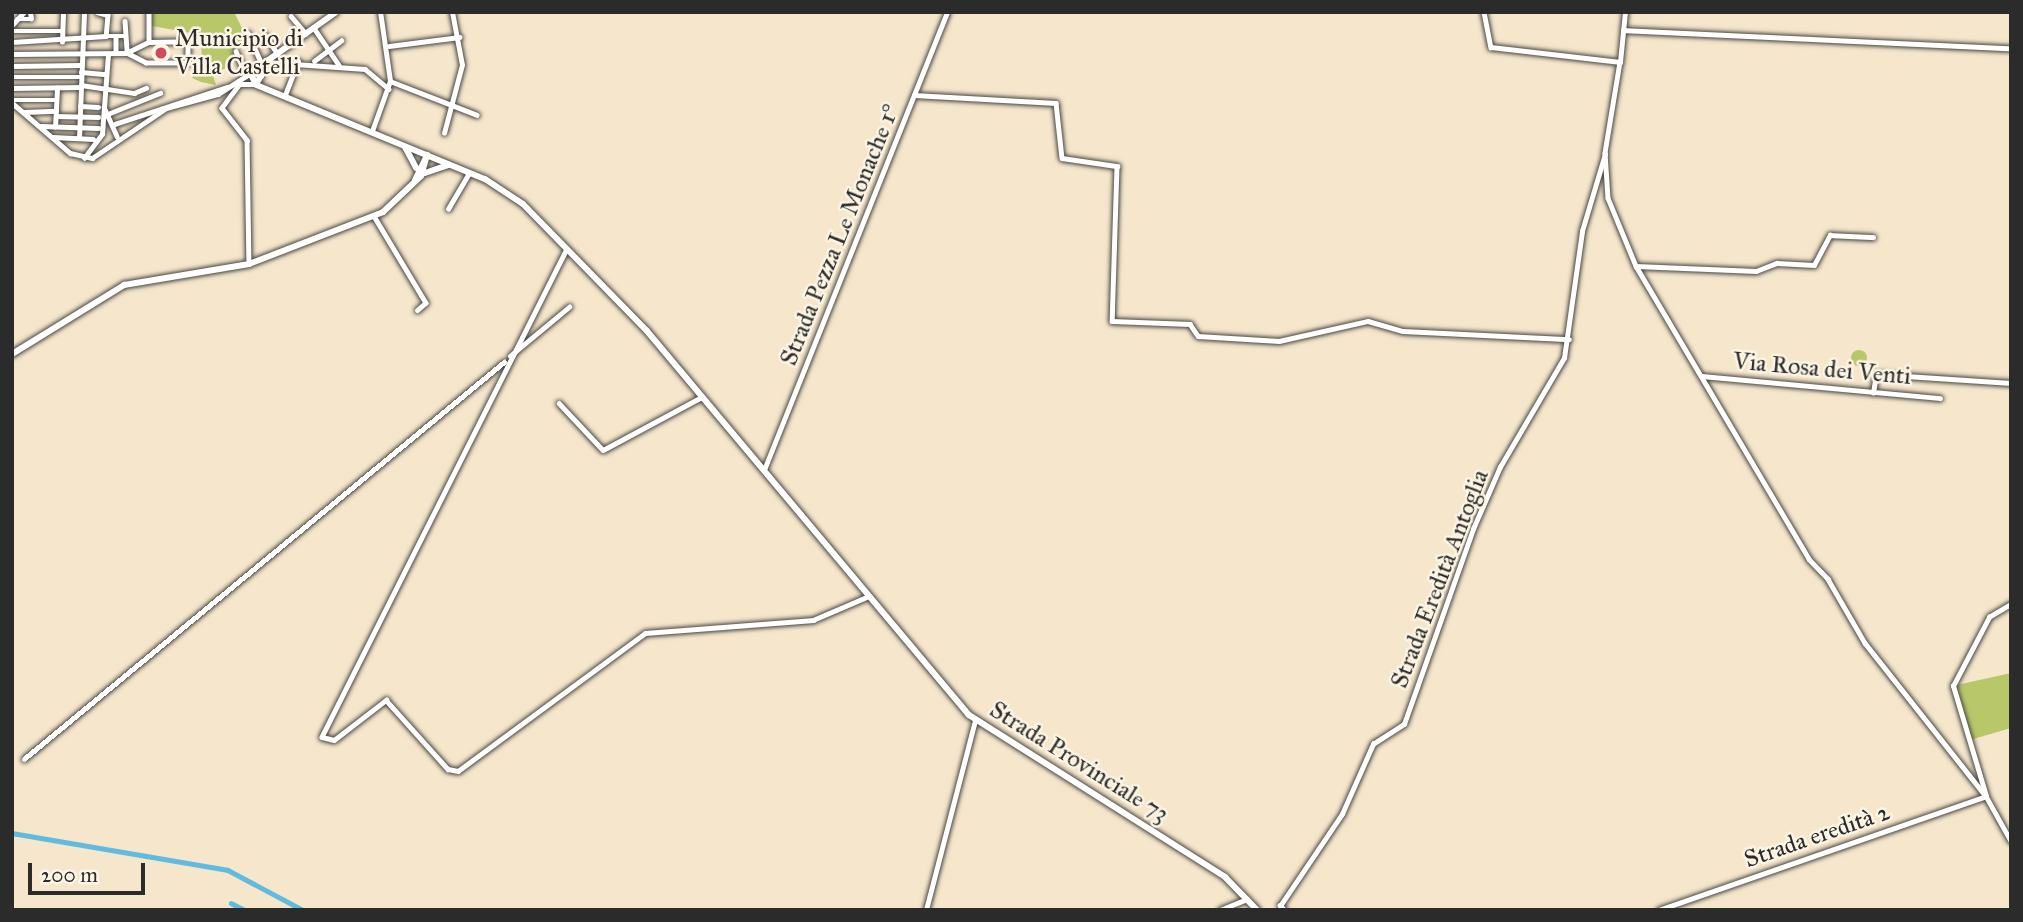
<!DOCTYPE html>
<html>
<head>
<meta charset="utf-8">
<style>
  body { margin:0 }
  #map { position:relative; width:2023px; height:922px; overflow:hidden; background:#f5e6cc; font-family:"IM FELL Great Primer",serif }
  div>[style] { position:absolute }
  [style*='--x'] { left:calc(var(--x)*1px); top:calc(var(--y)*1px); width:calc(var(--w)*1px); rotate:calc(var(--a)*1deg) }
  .green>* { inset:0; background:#b7c769 }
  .round { border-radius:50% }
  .canal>* { height:4.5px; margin:-2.25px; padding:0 2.25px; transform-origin:2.25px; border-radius:2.25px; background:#61bbde }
  .roads { filter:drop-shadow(0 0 2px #494743) drop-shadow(0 0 2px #494743) }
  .minor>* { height:4.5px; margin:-2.25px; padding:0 2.25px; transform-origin:2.25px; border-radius:2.25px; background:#fff }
  .tertiary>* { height:5px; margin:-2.5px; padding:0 2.5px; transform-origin:2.5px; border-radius:2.5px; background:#fff }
  .secondary>* { height:6px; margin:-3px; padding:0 3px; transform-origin:3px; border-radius:3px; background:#fff }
  .dots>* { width:19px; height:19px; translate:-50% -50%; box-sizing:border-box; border:4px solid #fcf5e5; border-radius:50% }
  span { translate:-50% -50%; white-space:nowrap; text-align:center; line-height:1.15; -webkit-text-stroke:5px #fcf5e5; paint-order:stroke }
  .poi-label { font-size:24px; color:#2b2b2b }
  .left { translate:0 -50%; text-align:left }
  .street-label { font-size:24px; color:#2b2b2b }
  .frame { position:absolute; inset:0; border:14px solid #2b2b2b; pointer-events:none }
  .scale { position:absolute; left:28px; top:863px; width:117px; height:32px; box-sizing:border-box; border:4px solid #2b2b2b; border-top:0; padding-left:9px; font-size:21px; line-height:24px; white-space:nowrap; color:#2b2b2b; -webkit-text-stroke:5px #fcf5e5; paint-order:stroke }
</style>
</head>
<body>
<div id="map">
  <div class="green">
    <div style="clip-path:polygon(152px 12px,234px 12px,248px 40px,238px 43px,229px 66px,213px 75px,216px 85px,201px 82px,192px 78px,201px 65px,202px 35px,152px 26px)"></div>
    <div class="round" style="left:1851px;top:350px;width:16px;height:16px"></div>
    <div style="clip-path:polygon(2011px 673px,2011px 728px,1970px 740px,1957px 685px)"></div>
  </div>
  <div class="canal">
    <div style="--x:12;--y:833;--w:219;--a:9.7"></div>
    <div style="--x:228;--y:870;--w:85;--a:28.1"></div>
    <div style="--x:231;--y:903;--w:16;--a:27"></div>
  </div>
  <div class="roads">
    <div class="minor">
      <div style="--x:97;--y:12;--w:11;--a:15"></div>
      <div style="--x:108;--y:15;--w:21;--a:95"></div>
      <div style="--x:149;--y:12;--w:30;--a:90"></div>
      <div style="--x:1484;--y:12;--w:36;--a:79"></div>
      <div style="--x:1491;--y:47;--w:130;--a:6.6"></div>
      <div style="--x:1620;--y:62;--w:92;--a:99.4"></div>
      <div style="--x:1605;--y:153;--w:45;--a:86.2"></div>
      <div style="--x:1608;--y:198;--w:74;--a:67.6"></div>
      <div style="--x:1636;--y:266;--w:340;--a:59.4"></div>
      <div style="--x:1809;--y:559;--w:28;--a:46"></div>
      <div style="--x:1828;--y:579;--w:74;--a:60"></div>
      <div style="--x:1865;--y:643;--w:195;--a:51.7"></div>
      <div style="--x:1986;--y:796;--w:51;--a:60.9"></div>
      <div style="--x:291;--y:16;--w:23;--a:50"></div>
      <div style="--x:17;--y:19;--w:14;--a:0"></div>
      <div style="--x:31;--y:19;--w:7;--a:-98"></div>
      <div style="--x:125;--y:21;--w:30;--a:86"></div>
      <div style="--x:12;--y:25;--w:18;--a:-47"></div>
      <div style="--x:314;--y:28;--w:45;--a:56"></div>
      <div style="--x:1623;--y:30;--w:388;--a:2.7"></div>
      <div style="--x:12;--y:31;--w:50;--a:0"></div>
      <div style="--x:248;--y:33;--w:34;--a:66"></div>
      <div style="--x:265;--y:35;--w:23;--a:56"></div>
      <div style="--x:106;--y:36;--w:18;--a:0"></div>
      <div style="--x:116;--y:36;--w:17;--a:90"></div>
      <div style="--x:188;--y:41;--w:22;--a:90"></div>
      <div style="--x:188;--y:63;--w:42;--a:180"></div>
      <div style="--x:146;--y:63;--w:22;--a:-153"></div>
      <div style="--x:126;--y:53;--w:25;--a:-26"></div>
      <div style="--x:149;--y:42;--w:39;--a:-1"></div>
      <div style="--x:12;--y:42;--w:94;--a:-3.7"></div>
      <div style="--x:62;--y:42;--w:30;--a:-88"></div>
      <div style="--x:389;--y:46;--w:71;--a:-7.3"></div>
      <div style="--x:236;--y:51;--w:27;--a:68"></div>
      <div style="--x:12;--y:54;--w:114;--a:-0.5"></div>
      <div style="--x:314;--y:61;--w:34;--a:-37"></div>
      <div style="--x:267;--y:62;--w:98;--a:4.1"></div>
      <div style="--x:365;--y:69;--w:31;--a:40"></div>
      <div style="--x:1620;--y:62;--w:50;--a:-84.3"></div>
      <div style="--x:12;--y:66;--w:69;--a:-0.8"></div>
      <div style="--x:81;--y:72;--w:25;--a:5"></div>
      <div style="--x:12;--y:77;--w:69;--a:0"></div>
      <div style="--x:390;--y:81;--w:93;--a:21.3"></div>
      <div style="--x:240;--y:84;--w:30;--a:127"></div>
      <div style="--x:222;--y:108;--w:41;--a:52"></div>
      <div style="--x:247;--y:140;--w:124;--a:89.1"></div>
      <div style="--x:81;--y:85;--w:54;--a:8.6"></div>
      <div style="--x:134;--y:93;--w:13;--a:-23"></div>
      <div style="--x:12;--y:88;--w:69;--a:-0.8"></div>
      <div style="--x:285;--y:95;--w:36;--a:-69"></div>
      <div style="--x:914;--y:95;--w:142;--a:3.2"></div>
      <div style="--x:1056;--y:103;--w:55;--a:83.8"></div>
      <div style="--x:1062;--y:158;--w:56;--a:8.3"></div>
      <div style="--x:1117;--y:166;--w:155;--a:91.8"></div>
      <div style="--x:1112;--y:321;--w:78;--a:2.2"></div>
      <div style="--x:1190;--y:324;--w:14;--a:56"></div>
      <div style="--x:1198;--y:336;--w:81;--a:3.5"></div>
      <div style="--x:1279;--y:341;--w:91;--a:-12.7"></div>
      <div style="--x:1368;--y:321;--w:36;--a:16"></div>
      <div style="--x:1403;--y:331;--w:166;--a:2.8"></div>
      <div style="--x:12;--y:100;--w:45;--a:0"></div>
      <div style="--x:80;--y:106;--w:18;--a:3"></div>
      <div style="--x:104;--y:107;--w:32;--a:66"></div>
      <div style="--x:24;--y:112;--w:32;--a:-2"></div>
      <div style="--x:110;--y:113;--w:54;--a:-21.8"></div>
      <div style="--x:56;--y:116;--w:42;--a:1.4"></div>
      <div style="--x:115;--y:124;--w:118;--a:-18.3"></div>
      <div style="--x:41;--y:126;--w:57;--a:2"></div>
      <div style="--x:55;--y:127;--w:39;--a:-87"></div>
      <div style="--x:372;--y:131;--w:53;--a:-70.2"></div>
      <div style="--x:390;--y:81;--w:70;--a:-98.2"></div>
      <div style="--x:444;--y:133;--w:70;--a:-75.2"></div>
      <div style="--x:462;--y:65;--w:54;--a:-100.7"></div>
      <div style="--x:53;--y:137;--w:40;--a:2.9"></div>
      <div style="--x:79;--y:138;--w:126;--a:-87.7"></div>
      <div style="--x:84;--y:158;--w:30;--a:-53"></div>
      <div style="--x:102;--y:134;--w:80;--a:-85.7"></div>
      <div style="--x:448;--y:209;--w:42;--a:-59.7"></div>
      <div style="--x:374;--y:216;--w:101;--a:59.1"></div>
      <div style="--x:426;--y:303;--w:11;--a:139"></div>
      <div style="--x:567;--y:249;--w:546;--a:116.66"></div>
      <div style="--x:322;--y:737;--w:12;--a:14"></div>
      <div style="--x:334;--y:740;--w:66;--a:-37.6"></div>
      <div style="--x:386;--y:700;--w:93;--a:48.1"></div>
      <div style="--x:448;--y:769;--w:10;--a:11"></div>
      <div style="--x:458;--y:771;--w:232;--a:-36.4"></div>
      <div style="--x:645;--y:633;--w:169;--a:-4.4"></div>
      <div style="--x:813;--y:620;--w:61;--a:-23.2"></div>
      <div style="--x:1636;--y:266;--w:120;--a:2.4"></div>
      <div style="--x:1756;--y:271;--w:22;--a:-21"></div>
      <div style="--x:1777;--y:263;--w:37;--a:3"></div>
      <div style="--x:1814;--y:265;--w:34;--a:-62"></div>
      <div style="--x:1830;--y:235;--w:43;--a:2.7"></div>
      <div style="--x:510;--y:356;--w:77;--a:-39.7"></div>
      <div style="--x:1702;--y:376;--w:239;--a:5.3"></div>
      <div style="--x:1873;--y:393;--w:19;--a:-81"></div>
      <div style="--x:1876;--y:374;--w:135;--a:3.8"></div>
      <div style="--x:559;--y:403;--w:64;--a:46.9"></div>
      <div style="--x:603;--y:450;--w:112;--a:-28.2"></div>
      <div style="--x:764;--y:470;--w:493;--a:-68.2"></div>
      <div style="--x:24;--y:759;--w:623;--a:-39.59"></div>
      <div style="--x:926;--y:910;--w:196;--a:-75.5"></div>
      <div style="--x:1220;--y:910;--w:29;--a:-22"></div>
      <div style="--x:1284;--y:910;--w:6;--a:-135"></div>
      <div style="--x:1280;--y:906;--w:111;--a:-56"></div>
      <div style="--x:1342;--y:814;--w:77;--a:-66.1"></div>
      <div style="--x:1373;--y:744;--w:37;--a:-33"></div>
      <div style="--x:1404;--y:724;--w:207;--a:-70.5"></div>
      <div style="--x:1473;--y:529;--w:68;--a:-66.5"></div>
      <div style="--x:1500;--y:467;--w:126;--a:-59.6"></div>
      <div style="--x:1564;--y:358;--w:128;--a:-81.9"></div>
      <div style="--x:1582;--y:231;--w:80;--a:-73.4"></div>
      <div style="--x:1659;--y:910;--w:346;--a:-19.2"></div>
      <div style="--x:1986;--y:796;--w:115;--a:-106.7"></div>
      <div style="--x:1953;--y:686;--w:78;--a:-62.4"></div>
      <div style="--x:1989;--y:617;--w:26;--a:-31"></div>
    </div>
    <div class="tertiary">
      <div style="--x:234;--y:84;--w:20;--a:0"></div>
      <div style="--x:12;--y:103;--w:77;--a:40.8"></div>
      <div style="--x:70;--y:153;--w:23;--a:13"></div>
      <div style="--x:92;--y:158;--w:89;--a:-34"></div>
      <div style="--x:166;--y:108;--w:54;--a:-15.1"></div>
      <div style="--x:218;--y:94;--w:38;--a:-33"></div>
    </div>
    <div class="secondary">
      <div style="--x:252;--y:72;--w:10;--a:24"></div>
      <div style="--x:261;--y:76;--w:9;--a:122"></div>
      <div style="--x:256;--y:84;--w:13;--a:-119"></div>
      <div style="--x:250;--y:73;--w:105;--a:-35.3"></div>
      <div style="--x:254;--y:84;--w:250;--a:22.4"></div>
      <div style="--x:485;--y:179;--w:45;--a:33.3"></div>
      <div style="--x:523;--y:204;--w:177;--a:45.7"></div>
      <div style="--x:647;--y:331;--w:501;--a:50.02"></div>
      <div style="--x:969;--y:715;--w:303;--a:32.3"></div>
      <div style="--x:1225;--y:877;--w:46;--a:45.9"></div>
      <div style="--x:405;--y:147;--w:24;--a:62"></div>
      <div style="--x:422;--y:174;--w:28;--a:-19"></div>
      <div style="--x:415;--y:180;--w:28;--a:-64"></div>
      <div style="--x:12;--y:354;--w:132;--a:-31.6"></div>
      <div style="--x:124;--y:285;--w:127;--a:-9.5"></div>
      <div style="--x:249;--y:264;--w:144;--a:-21.2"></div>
      <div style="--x:383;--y:212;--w:52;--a:-43.5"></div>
      <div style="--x:421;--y:176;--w:22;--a:-74"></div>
    </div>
  </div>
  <div class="dots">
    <div style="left:161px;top:53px;background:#d1495b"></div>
  </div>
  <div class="poi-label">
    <span class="left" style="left:175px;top:53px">Municipio di<br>Villa Castelli</span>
  </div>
  <div class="street-label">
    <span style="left:840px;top:235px;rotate:-68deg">Strada Pezza Le Monache 1°</span>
    <span style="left:1822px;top:369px;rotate:5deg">Via Rosa dei Venti</span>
    <span style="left:1440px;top:579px;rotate:-69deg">Strada Eredità Antoglia</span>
    <span style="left:1079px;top:762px;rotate:32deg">Strada Provinciale 73</span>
    <span style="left:1817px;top:836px;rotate:-19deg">Strada eredità 2</span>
  </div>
  <div class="frame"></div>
  <div class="scale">200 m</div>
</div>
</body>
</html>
